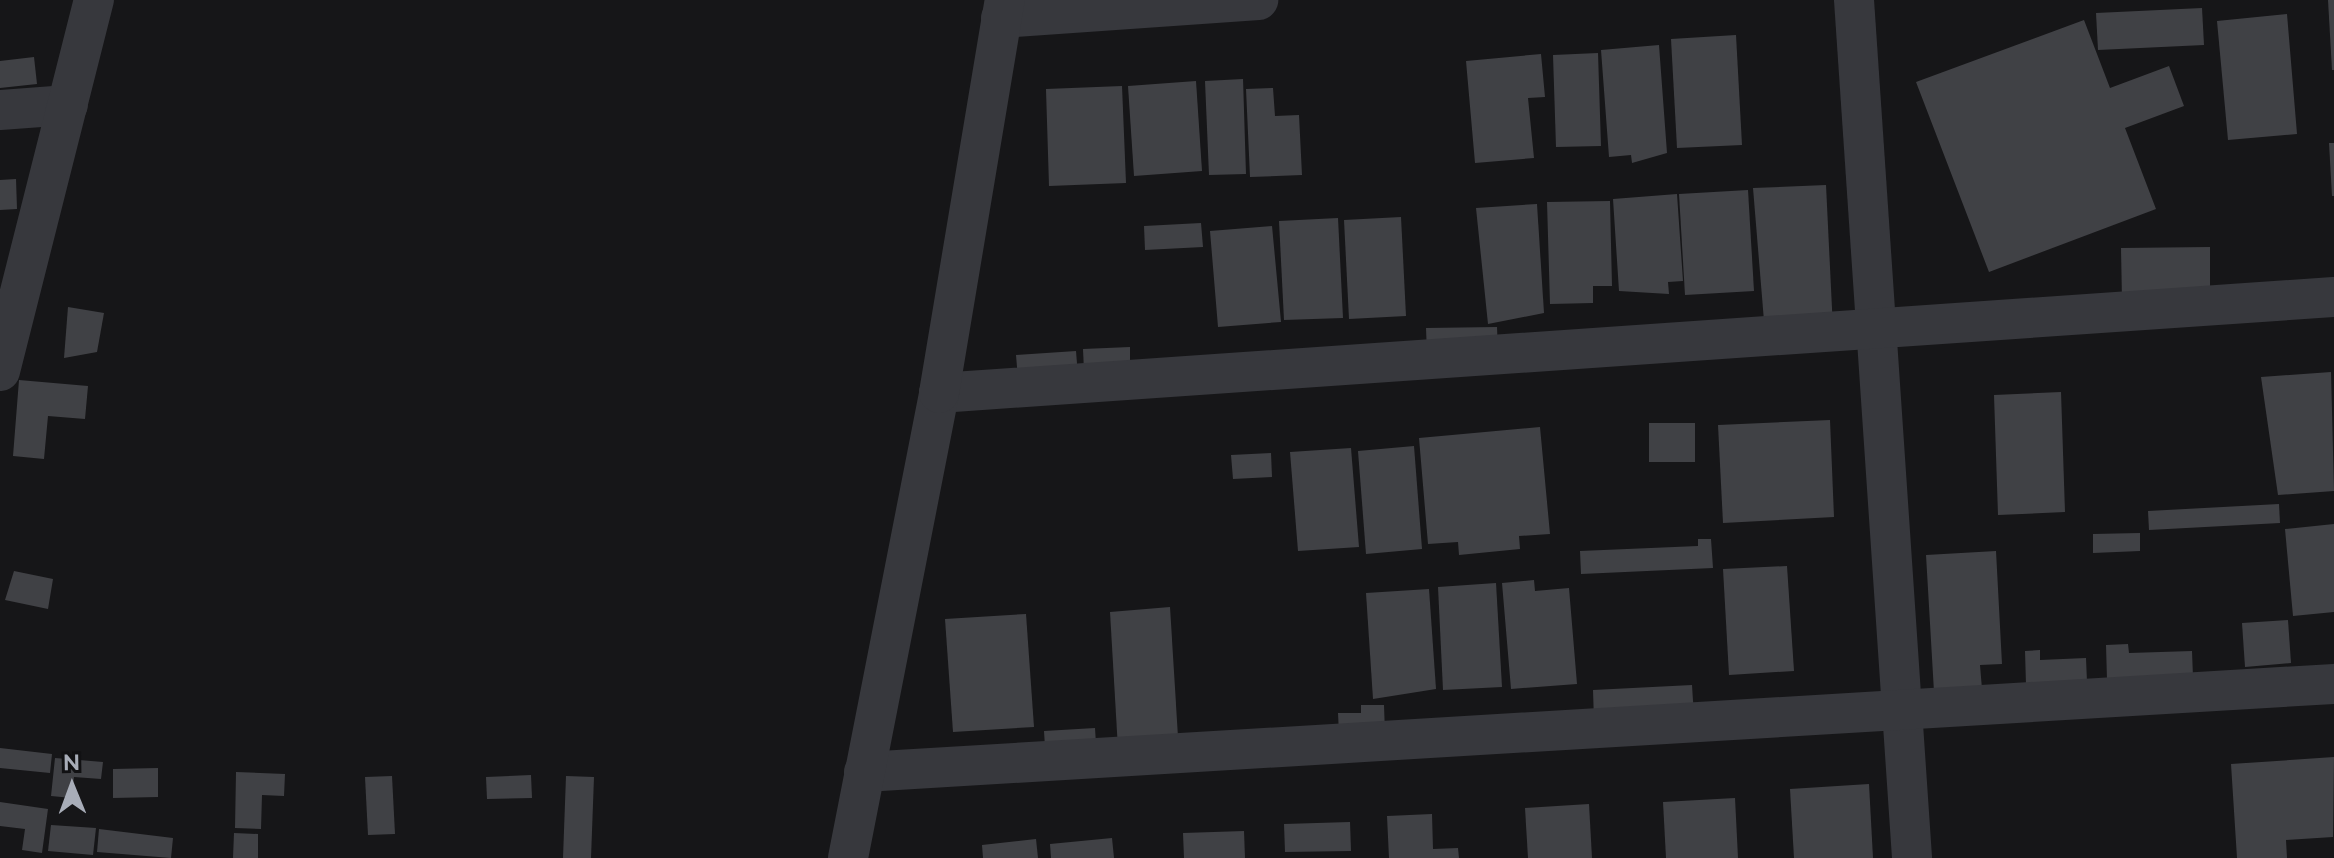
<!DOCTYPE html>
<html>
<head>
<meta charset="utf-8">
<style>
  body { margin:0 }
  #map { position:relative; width:2334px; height:858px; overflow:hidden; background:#161618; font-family:Raleway,sans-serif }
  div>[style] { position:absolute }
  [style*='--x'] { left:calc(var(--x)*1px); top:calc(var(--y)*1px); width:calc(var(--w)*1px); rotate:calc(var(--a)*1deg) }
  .building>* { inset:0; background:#404145 }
  .street>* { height:40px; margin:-20px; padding:0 20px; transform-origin:20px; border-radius:20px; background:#37383d }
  span { translate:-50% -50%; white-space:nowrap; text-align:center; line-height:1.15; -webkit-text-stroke:7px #111113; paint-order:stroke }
  .north { position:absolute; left:32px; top:746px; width:80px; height:80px; -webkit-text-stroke:6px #111113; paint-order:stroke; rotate:359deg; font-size:22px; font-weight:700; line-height:32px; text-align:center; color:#a8adb8 }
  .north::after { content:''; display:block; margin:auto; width:28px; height:36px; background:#a8adb8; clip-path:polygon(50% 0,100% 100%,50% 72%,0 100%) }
</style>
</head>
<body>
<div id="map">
  <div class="building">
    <div style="clip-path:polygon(2328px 0,2334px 0,2334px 70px,2332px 70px)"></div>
    <div style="clip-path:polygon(2202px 8px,2204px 45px,2098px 50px,2096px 13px)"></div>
    <div style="clip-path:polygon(2287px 14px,2297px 134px,2228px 140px,2217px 21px)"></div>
    <div style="clip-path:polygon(2084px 20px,2110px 88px,2169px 66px,2184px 106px,2125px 128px,2156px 209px,1989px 272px,1916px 82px)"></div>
    <div style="clip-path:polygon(1736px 35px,1742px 145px,1677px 148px,1671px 39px)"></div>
    <div style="clip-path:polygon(1659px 45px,1667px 153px,1632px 163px,1631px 155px,1609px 157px,1601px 50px)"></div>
    <div style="clip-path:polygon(1598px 53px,1601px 146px,1556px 147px,1553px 55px)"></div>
    <div style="clip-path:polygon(1541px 54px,1545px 97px,1528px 98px,1534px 158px,1475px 163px,1466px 61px)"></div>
    <div style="clip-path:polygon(34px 57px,37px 84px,0 88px,0 61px)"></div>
    <div style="clip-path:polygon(1243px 79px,1246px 174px,1209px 175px,1205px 81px)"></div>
    <div style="clip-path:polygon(1196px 81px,1202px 171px,1134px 176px,1128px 86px)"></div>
    <div style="clip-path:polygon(1122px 86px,1126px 183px,1049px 186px,1046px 89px)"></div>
    <div style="clip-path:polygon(1273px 88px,1275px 116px,1299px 115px,1302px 175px,1250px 177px,1246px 89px)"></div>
    <div style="clip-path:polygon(2329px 143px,2334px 143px,2334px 196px,2332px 196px)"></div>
    <div style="clip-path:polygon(16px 179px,17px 209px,0 210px,0 180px)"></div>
    <div style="clip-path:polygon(1826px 185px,1833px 329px,1765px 333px,1753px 188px)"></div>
    <div style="clip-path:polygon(1748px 190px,1754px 291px,1685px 295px,1679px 194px)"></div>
    <div style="clip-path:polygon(1677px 194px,1683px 281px,1668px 282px,1669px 294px,1619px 291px,1613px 199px)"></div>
    <div style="clip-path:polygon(1610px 201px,1612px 286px,1593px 286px,1593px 303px,1550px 304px,1547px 202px)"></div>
    <div style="clip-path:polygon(1537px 204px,1544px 313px,1488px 324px,1476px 208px)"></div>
    <div style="clip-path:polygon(1401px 217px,1406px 316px,1349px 319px,1344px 220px)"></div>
    <div style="clip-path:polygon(1338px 218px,1343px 318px,1284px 320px,1279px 221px)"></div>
    <div style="clip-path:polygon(1201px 223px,1203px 247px,1145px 250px,1144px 226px)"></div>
    <div style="clip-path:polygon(1272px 226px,1281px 322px,1218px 327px,1210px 231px)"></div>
    <div style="clip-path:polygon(2210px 247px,2210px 299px,2122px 300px,2121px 248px)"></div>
    <div style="clip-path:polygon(68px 307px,104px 313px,97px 352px,64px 358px)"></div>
    <div style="clip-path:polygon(1497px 327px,1498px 352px,1427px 353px,1426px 328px)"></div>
    <div style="clip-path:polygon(1130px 347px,1130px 369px,1084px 371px,1083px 349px)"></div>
    <div style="clip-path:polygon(1076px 351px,1078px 376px,1018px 379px,1016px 355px)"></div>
    <div style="clip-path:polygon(2331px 372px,2334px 491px,2278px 495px,2261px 377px)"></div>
    <div style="clip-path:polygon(19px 380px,88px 386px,85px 419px,48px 416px,44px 459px,13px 456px)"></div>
    <div style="clip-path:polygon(2061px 392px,2065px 512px,1998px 515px,1994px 395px)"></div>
    <div style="clip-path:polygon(1830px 420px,1834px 517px,1723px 523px,1718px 425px)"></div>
    <div style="clip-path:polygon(1649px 423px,1695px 423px,1695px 462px,1649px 462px)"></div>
    <div style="clip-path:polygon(1540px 427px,1550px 534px,1519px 536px,1520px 549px,1459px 555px,1458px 542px,1428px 544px,1419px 438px)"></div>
    <div style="clip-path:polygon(1414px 446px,1422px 549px,1366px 554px,1358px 451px)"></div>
    <div style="clip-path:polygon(1351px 448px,1359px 547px,1298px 551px,1290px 452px)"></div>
    <div style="clip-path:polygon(1271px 453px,1272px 477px,1233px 479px,1231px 455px)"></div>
    <div style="clip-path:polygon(2279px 504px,2280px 523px,2149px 530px,2148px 511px)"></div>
    <div style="clip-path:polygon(2334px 524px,2334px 612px,2293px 616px,2285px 529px)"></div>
    <div style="clip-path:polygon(2140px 533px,2140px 551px,2093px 553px,2093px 534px)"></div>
    <div style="clip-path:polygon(1698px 539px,1711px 539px,1713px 568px,1581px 574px,1580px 551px,1698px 546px)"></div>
    <div style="clip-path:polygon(1996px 551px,2002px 664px,1980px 665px,1982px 689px,1934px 692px,1926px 555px)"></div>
    <div style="clip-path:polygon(1787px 566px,1794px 671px,1729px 675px,1723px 569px)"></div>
    <div style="clip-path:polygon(14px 571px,53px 579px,48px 609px,5px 600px)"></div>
    <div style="clip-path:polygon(1534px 580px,1535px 591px,1569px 588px,1577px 684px,1511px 689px,1502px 583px)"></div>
    <div style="clip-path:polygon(1496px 583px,1502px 687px,1443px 690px,1438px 587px)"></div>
    <div style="clip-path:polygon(1429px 589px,1436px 689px,1373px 699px,1366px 593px)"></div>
    <div style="clip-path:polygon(1170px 607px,1178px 737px,1118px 749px,1110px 612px)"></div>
    <div style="clip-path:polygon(1026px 614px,1034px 727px,953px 732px,945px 619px)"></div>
    <div style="clip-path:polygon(2288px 620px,2291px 663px,2245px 667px,2242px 623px)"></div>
    <div style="clip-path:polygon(2128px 644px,2129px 653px,2192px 651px,2193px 677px,2107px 680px,2106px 645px)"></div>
    <div style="clip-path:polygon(2040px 650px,2040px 660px,2086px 658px,2087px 682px,2026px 685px,2025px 651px)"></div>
    <div style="clip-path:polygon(1692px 685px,1694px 716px,1594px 721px,1593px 690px)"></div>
    <div style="clip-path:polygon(1361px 705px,1384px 705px,1385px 733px,1339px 734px,1338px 713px,1361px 713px)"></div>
    <div style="clip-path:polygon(1095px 728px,1097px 760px,1046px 763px,1044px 731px)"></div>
    <div style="clip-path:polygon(0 748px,52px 754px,50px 773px,0 768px)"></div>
    <div style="clip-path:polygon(2334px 757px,2333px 837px,2286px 840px,2287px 858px,2237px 858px,2231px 764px)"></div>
    <div style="clip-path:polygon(55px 758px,103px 762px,101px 779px,74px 777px,72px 798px,51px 796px)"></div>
    <div style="clip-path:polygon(158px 768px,158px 797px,113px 798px,113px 769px)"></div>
    <div style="clip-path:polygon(236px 772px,285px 774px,284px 796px,262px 795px,261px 829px,235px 828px)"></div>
    <div style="clip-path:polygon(531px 775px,532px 798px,487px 799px,486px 777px)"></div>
    <div style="clip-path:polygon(392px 776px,395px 834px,368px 835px,365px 777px)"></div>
    <div style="clip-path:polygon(566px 776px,594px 777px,591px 858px,563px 858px)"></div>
    <div style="clip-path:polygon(1869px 784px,1873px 858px,1794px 858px,1790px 789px)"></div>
    <div style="clip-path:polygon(1735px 798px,1738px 858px,1666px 858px,1663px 802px)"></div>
    <div style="clip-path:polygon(0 802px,48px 809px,42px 853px,22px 850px,25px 829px,0 826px)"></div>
    <div style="clip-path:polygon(1589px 804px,1592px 858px,1528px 858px,1525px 808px)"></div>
    <div style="clip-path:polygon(1432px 814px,1433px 849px,1458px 848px,1459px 858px,1389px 858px,1387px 816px)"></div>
    <div style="clip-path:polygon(1350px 822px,1351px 851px,1285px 852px,1284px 824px)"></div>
    <div style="clip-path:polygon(51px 825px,96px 828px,93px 855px,48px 851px)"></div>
    <div style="clip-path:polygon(99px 829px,173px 838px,171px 858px,97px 852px)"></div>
    <div style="clip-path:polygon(1244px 831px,1245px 858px,1184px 858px,1183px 833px)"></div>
    <div style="clip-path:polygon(234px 833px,258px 834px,258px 858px,233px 858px)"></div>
    <div style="clip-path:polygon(1112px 838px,1114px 858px,1051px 858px,1050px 844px)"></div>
    <div style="clip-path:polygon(1036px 839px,1038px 858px,983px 858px,982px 845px)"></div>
  </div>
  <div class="street">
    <div style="--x:1854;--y:0;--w:860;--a:86.13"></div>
    <div style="--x:1001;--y:18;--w:258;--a:-4"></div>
    <div style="--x:0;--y:110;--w:68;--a:-4.2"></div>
    <div style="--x:0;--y:371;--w:383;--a:-75.8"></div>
    <div style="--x:939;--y:393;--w:1398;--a:-3.94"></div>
    <div style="--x:864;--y:772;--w:1473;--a:-3.43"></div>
    <div style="--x:848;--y:858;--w:474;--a:-78.9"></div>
    <div style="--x:939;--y:393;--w:399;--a:-80.5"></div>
  </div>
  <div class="north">N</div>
</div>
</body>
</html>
